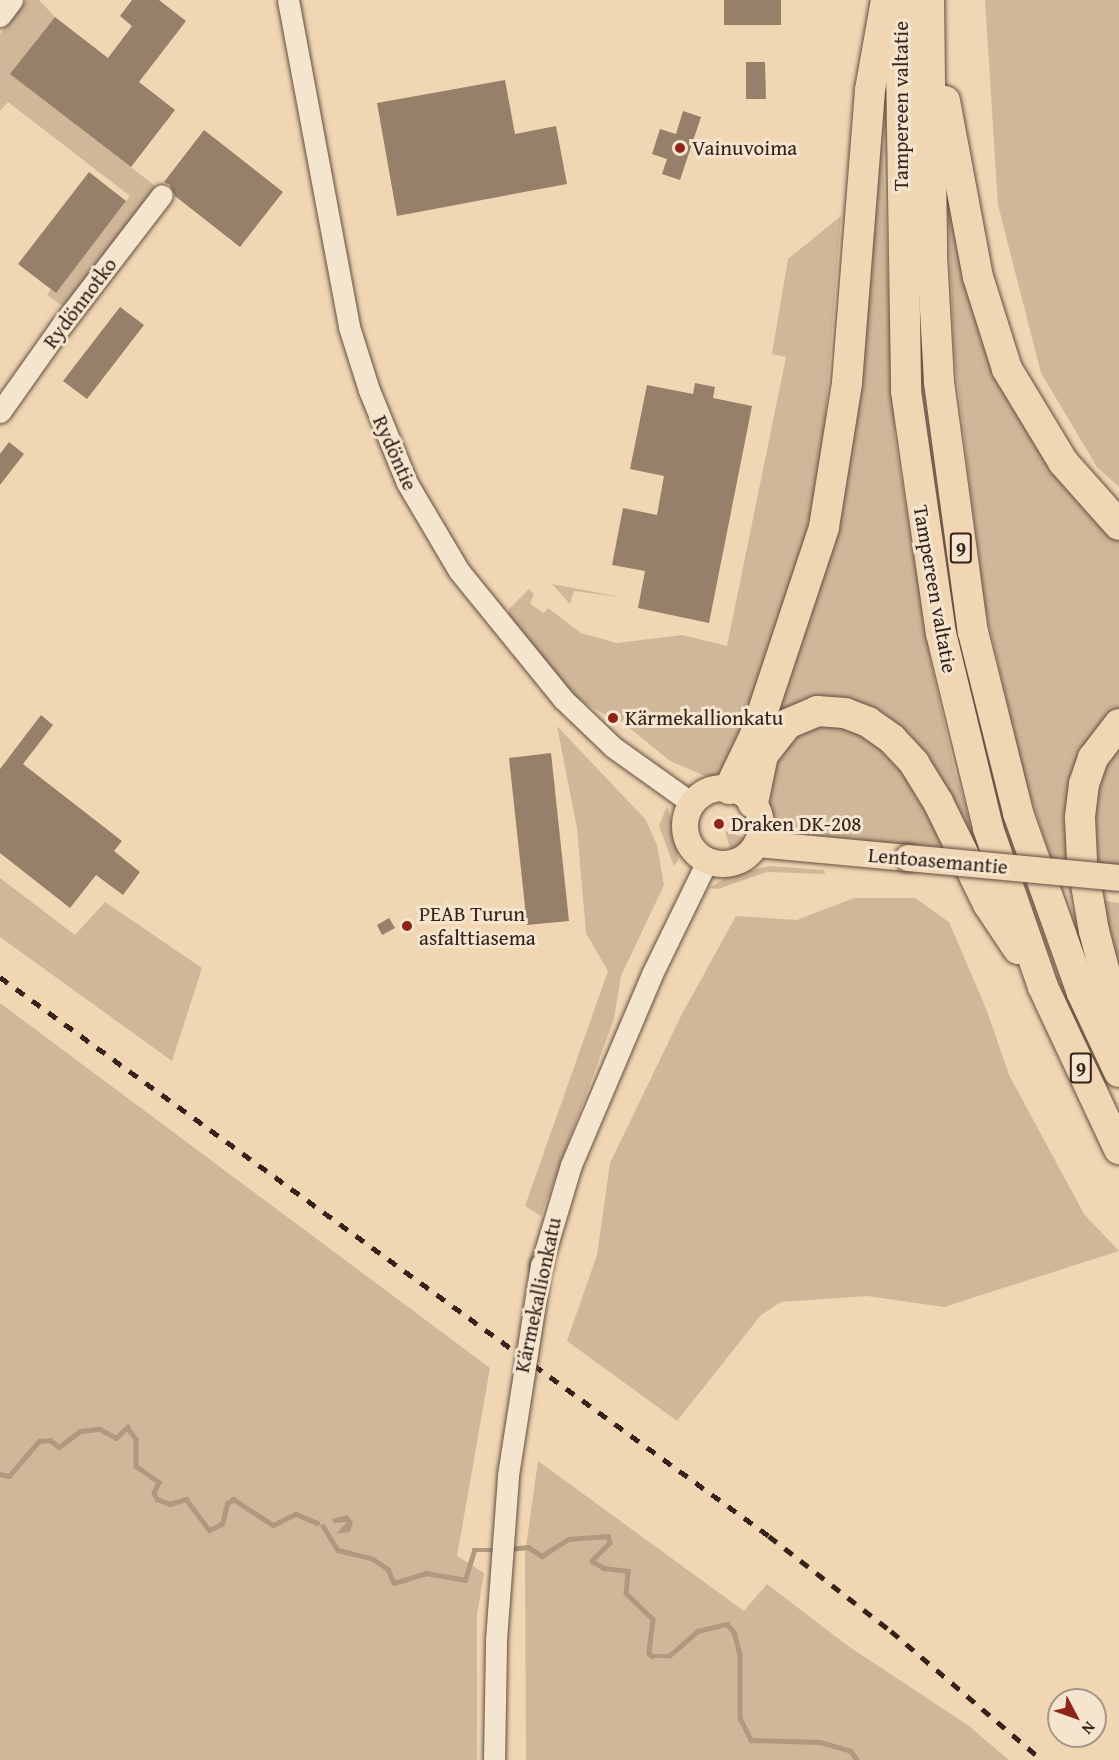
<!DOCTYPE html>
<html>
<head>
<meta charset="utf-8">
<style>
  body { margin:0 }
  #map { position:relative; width:1119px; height:1760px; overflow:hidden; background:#f0d6b3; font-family:"Gentium Book Plus",serif }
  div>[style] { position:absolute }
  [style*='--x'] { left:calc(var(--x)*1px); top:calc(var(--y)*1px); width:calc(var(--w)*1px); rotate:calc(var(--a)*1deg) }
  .green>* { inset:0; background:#d0b799 }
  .water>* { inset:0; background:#b0997f }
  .stream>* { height:4.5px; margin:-2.25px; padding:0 2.25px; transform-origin:2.25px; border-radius:2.25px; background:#b0997f }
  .building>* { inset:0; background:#96806a }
  .roads { filter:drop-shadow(0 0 2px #634f41) drop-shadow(0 0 2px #634f41) }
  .minor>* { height:21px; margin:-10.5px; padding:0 10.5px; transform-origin:10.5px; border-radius:10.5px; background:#f5e4ce }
  .major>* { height:26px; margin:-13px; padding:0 13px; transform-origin:13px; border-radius:13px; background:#f0d6b3 }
  .major>.ring { margin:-13px; padding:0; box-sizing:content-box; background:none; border:26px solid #f0d6b3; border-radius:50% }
  .highway>* { height:30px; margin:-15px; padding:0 15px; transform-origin:15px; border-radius:15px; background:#f0d6b3 }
  .rail>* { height:4.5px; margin-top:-2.25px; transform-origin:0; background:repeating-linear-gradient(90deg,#34221b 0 10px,transparent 0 20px) }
  .bridges { filter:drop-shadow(0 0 2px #634f41) drop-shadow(0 0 2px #634f41) }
  .minor-bridge>* { height:21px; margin:-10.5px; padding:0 10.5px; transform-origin:10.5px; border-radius:10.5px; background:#f5e4ce }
  .major-bridge>* { height:26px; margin:-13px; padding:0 13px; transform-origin:13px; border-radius:13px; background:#f0d6b3 }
  .dots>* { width:16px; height:16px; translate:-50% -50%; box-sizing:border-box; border:3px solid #f5e4ce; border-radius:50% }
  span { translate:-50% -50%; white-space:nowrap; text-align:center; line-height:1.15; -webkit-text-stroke:6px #f5e4ce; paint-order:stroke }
  .shield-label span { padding:2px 4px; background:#f5e4ce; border:2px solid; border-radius:4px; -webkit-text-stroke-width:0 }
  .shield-label { font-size:20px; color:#34221b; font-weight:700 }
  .street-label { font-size:21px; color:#34221b }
  .poi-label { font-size:21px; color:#34221b }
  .left { translate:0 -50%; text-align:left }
  .north { position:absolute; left:1047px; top:1688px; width:60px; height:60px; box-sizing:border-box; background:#f5e4ce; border:2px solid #a89686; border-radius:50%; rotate:131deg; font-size:16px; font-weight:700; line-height:24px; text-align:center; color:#34221b }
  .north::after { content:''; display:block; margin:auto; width:21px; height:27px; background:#8f2418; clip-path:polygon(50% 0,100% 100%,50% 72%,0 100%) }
</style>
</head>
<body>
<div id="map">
  <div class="green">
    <div style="clip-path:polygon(27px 0,39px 0,55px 17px,11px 74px,159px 189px,64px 307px,47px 295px,51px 289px,56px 292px,130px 196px,8px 102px,0 111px,0 34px)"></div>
    <div style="clip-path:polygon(985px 0,1119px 0,1119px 487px,1097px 467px,1041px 373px,998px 205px)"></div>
    <div style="clip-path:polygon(880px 92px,895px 439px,931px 663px,955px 772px,980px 855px,860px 712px,766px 736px,784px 680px)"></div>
    <div style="clip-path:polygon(947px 178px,967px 276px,1119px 538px,1119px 710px,1076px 863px,1052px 861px,1026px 783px,984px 603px,954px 352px)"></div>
    <div style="clip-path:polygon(841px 216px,820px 487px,771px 653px,722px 777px,710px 778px,670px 761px,609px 711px,605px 715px,575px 697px,508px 616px,509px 609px,529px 589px,534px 594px,530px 604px,544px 613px,548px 608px,581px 633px,617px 643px,682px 635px,727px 646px,786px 357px,772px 354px,788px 259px)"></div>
    <div style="clip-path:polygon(552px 584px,626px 598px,627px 598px,574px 591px,570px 604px)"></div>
    <div style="clip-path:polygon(835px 719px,894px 753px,953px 851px,802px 834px,789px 830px,774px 817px,767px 802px,765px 781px,789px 734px)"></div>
    <div style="clip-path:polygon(557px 726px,646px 820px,657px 845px,664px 885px,621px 976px,614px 1019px,541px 1216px,525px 1206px,608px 971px,586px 933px,577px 828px)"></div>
    <div style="clip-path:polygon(1119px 740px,1119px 867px,1093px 864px,1091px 837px,1097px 779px)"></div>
    <div style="clip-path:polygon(667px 806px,678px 840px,678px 860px,674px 866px,659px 826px)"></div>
    <div style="clip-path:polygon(725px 831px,748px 839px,731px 852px)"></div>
    <div style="clip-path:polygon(769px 866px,824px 870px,825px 874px,767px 872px,718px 889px,709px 888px,729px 876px)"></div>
    <div style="clip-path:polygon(0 878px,75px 935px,105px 902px,202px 968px,172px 1061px,0 937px)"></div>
    <div style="clip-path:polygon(854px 898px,915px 898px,949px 922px,987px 1011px,1009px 1075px,1084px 1214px,1119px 1251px,944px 1307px,867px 1296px,781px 1302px,761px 1315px,677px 1421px,567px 1341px,597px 1255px,610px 1163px,682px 1014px,736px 916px,797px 920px)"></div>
    <div style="clip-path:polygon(1100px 900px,1119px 903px,1119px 984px)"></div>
    <div style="clip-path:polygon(0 1003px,490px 1368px,457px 1556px,484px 1573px,477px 1615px,477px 1760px,0 1760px)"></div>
    <div style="clip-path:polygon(538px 1461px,744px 1611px,767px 1584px,848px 1646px,969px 1726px,1009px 1760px,526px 1760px,525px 1554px)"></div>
  </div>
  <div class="water">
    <div style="clip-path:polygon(347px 1515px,353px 1522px,350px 1532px,336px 1534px,347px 1522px,334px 1523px,332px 1519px)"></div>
  </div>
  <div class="stream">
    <div style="--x:0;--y:1474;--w:9;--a:13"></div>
    <div style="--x:9;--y:1476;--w:46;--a:-49.4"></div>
    <div style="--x:39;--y:1441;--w:11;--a:-5"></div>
    <div style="--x:50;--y:1440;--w:11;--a:38"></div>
    <div style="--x:59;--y:1447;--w:26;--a:-37"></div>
    <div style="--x:80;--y:1431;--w:20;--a:-6"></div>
    <div style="--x:100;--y:1429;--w:18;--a:29"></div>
    <div style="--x:116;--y:1438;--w:16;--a:-45"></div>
    <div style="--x:127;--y:1427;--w:15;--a:53"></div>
    <div style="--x:136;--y:1439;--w:27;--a:90"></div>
    <div style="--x:136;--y:1466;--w:28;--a:35"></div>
    <div style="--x:159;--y:1482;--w:12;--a:114"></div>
    <div style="--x:154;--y:1493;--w:7;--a:63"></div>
    <div style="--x:157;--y:1499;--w:14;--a:21"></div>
    <div style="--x:170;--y:1504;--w:17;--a:-17"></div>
    <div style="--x:186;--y:1499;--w:39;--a:53"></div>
    <div style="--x:209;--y:1530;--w:14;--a:-25"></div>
    <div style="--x:222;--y:1524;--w:21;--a:-76"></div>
    <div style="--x:227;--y:1504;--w:8;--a:-40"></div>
    <div style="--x:233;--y:1499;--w:48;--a:33"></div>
    <div style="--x:273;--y:1525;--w:25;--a:-26"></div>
    <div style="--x:296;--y:1514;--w:23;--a:23"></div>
    <div style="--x:323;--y:1526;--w:28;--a:58"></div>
    <div style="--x:338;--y:1550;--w:36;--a:14"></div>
    <div style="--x:373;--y:1559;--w:18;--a:34"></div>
    <div style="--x:388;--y:1569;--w:15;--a:67"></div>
    <div style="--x:394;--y:1583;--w:34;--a:-17"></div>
    <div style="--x:426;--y:1573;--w:40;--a:10"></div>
    <div style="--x:465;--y:1580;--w:31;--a:-73"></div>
    <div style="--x:474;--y:1550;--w:24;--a:0"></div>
    <div style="--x:509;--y:1549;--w:19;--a:-6"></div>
    <div style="--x:528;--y:1547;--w:17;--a:33"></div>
    <div style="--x:542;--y:1556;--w:31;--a:-33"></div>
    <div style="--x:568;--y:1539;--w:40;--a:-4.3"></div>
    <div style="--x:608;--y:1536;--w:7;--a:74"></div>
    <div style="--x:610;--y:1543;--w:25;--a:135"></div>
    <div style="--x:592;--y:1561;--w:14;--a:30"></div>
    <div style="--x:604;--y:1568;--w:24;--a:7"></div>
    <div style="--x:628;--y:1571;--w:22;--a:95"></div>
    <div style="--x:626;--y:1593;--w:37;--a:44"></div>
    <div style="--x:653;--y:1619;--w:34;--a:97"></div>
    <div style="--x:649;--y:1653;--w:4;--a:45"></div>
    <div style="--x:652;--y:1656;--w:17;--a:0"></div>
    <div style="--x:669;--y:1656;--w:38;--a:-41"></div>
    <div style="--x:698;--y:1631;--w:30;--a:-14"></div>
    <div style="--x:727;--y:1624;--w:11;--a:49"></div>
    <div style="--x:734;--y:1632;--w:23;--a:75"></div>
    <div style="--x:740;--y:1654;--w:64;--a:90"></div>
    <div style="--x:740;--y:1718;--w:25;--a:63"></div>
    <div style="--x:751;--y:1740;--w:69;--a:1.7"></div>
    <div style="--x:820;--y:1742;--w:32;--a:16"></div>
    <div style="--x:851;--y:1751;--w:11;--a:56"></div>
  </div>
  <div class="building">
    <div style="clip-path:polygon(132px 0,159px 0,186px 21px,139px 82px,175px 110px,131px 167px,10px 74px,55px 17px,108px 58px,132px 26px,120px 16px)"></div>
    <div style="clip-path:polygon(724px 0,781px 0,781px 25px,724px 25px)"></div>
    <div style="clip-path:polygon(746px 62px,765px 62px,766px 99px,746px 99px)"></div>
    <div style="clip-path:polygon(505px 80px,515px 134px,556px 126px,567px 184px,397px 216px,377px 103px)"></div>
    <div style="clip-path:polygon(683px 111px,701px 117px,680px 180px,662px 174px,667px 159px,652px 154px,660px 129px,676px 134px)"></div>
    <div style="clip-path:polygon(204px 130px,283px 192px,240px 247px,175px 196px,170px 185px,164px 182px)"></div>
    <div style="clip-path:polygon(89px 172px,126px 201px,56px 293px,18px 264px)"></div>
    <div style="clip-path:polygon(120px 307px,144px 325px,87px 399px,63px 381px)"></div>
    <div style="clip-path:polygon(695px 383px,715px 387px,713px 398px,752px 406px,709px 623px,638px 608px,645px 571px,612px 565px,623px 508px,657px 515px,664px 476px,630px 469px,647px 385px,693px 394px)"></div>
    <div style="clip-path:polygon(9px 442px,24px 454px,0 485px,0 454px)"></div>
    <div style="clip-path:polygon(41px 715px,53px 725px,23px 764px,122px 841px,114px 851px,140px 872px,123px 895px,96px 875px,70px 908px,0 853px,0 769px)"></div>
    <div style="clip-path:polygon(551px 753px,569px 921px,527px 925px,509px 758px)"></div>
    <div style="clip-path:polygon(389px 918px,395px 928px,382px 935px,377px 925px)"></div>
  </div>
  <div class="roads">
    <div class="minor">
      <div style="--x:288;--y:0;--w:333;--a:79.4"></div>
      <div style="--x:349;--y:327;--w:66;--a:72.4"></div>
      <div style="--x:369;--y:390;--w:100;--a:67.8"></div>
      <div style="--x:407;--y:483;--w:102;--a:59.4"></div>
      <div style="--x:459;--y:571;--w:165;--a:50.9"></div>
      <div style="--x:563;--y:699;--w:69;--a:43.8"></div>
      <div style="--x:613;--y:747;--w:98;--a:35.5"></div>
      <div style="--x:0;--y:16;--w:20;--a:-53"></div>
      <div style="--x:0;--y:412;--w:105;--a:-54.7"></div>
      <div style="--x:61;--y:326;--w:165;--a:-52.4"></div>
      <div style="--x:541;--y:1265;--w:104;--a:-73.3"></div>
      <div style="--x:571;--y:1165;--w:207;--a:-67"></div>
      <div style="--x:652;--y:974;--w:126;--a:-64"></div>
    </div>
    <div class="major">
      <div class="ring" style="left:685px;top:788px;width:50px;height:50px"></div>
      <div style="--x:757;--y:844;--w:152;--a:5.3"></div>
    </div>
    <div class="highway">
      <div style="--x:900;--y:0;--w:391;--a:89.1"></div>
      <div style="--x:906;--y:391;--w:245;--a:81.8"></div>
      <div style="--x:941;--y:633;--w:201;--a:76.4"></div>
      <div style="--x:988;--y:828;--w:168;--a:70.9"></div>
      <div style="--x:1043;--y:987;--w:179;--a:64.9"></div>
      <div style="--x:929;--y:0;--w:256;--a:89.3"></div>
      <div style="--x:932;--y:256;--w:126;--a:86.8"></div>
      <div style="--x:939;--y:382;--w:252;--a:82.3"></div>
      <div style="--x:973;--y:632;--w:187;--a:76"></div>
      <div style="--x:1018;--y:813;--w:191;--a:70.4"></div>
      <div style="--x:1082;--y:993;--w:87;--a:64.9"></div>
      <div style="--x:945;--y:101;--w:179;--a:79.4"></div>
      <div style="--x:978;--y:277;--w:96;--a:72.5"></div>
      <div style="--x:1007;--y:369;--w:109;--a:58.9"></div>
      <div style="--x:1063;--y:462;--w:84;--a:48.4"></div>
      <div style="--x:1119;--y:724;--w:43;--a:127.4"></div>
      <div style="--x:1093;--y:758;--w:28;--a:109"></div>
      <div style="--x:1084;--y:784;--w:34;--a:97"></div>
      <div style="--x:1080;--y:818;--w:43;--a:87.3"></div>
      <div style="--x:1082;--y:861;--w:71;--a:80.3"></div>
      <div style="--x:1094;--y:931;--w:98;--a:75.3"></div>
      <div style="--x:729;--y:789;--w:60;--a:-64.3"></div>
      <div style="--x:755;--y:735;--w:219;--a:-71.6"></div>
      <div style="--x:824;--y:527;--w:146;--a:-80.9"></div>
      <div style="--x:847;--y:383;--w:294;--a:-85.5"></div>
      <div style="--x:870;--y:90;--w:91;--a:-79.9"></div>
      <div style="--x:753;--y:803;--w:49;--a:-78.2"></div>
      <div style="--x:763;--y:755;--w:39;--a:-52"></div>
      <div style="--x:787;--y:724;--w:33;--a:-23"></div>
      <div style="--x:817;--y:711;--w:28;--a:4"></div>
      <div style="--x:845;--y:713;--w:25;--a:21"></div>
      <div style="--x:868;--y:722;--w:29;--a:35"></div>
      <div style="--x:892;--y:739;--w:33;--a:47"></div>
      <div style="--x:914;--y:763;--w:46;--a:58.4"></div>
      <div style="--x:938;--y:802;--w:114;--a:63.9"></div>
      <div style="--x:988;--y:904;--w:54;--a:56.3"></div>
    </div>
  </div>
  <div class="rail">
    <div style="--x:0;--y:977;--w:951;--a:36.01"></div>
    <div style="--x:769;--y:1536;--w:155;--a:37.9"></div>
    <div style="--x:891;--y:1631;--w:199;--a:40.5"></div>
  </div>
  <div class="bridges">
    <div class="minor-bridge">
      <div style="--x:494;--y:1760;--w:120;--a:-89"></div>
      <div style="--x:496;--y:1640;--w:165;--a:-85.8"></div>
      <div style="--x:508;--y:1475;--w:213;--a:-81.1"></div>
    </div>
    <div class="major-bridge">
      <div style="--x:908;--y:858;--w:212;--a:5.4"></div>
    </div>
  </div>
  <div class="dots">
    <div style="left:680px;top:148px;background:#8f2418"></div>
    <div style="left:613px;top:718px;background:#8f2418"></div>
    <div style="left:719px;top:824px;background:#8f2418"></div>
    <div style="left:407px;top:926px;background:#8f2418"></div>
  </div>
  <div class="shield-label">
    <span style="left:961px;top:548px">9</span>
    <span style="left:1081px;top:1068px">9</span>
  </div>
  <div class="street-label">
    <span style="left:901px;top:106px;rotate:-90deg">Tampereen valtatie</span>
    <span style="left:80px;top:303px;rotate:-53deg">Rydönnotko</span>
    <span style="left:395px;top:453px;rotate:66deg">Rydöntie</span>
    <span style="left:935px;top:589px;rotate:80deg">Tampereen valtatie</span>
    <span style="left:938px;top:861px;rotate:5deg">Lentoasemantie</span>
    <span style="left:538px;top:1295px;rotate:-78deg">Kärmekallionkatu</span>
  </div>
  <div class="poi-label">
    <span class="left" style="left:692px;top:148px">Vainuvoima</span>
    <span class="left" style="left:625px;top:718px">Kärmekallionkatu</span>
    <span class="left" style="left:731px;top:824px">Draken DK-208</span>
    <span class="left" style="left:419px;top:926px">PEAB Turun<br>asfalttiasema</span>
  </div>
  <div class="north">N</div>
</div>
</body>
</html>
